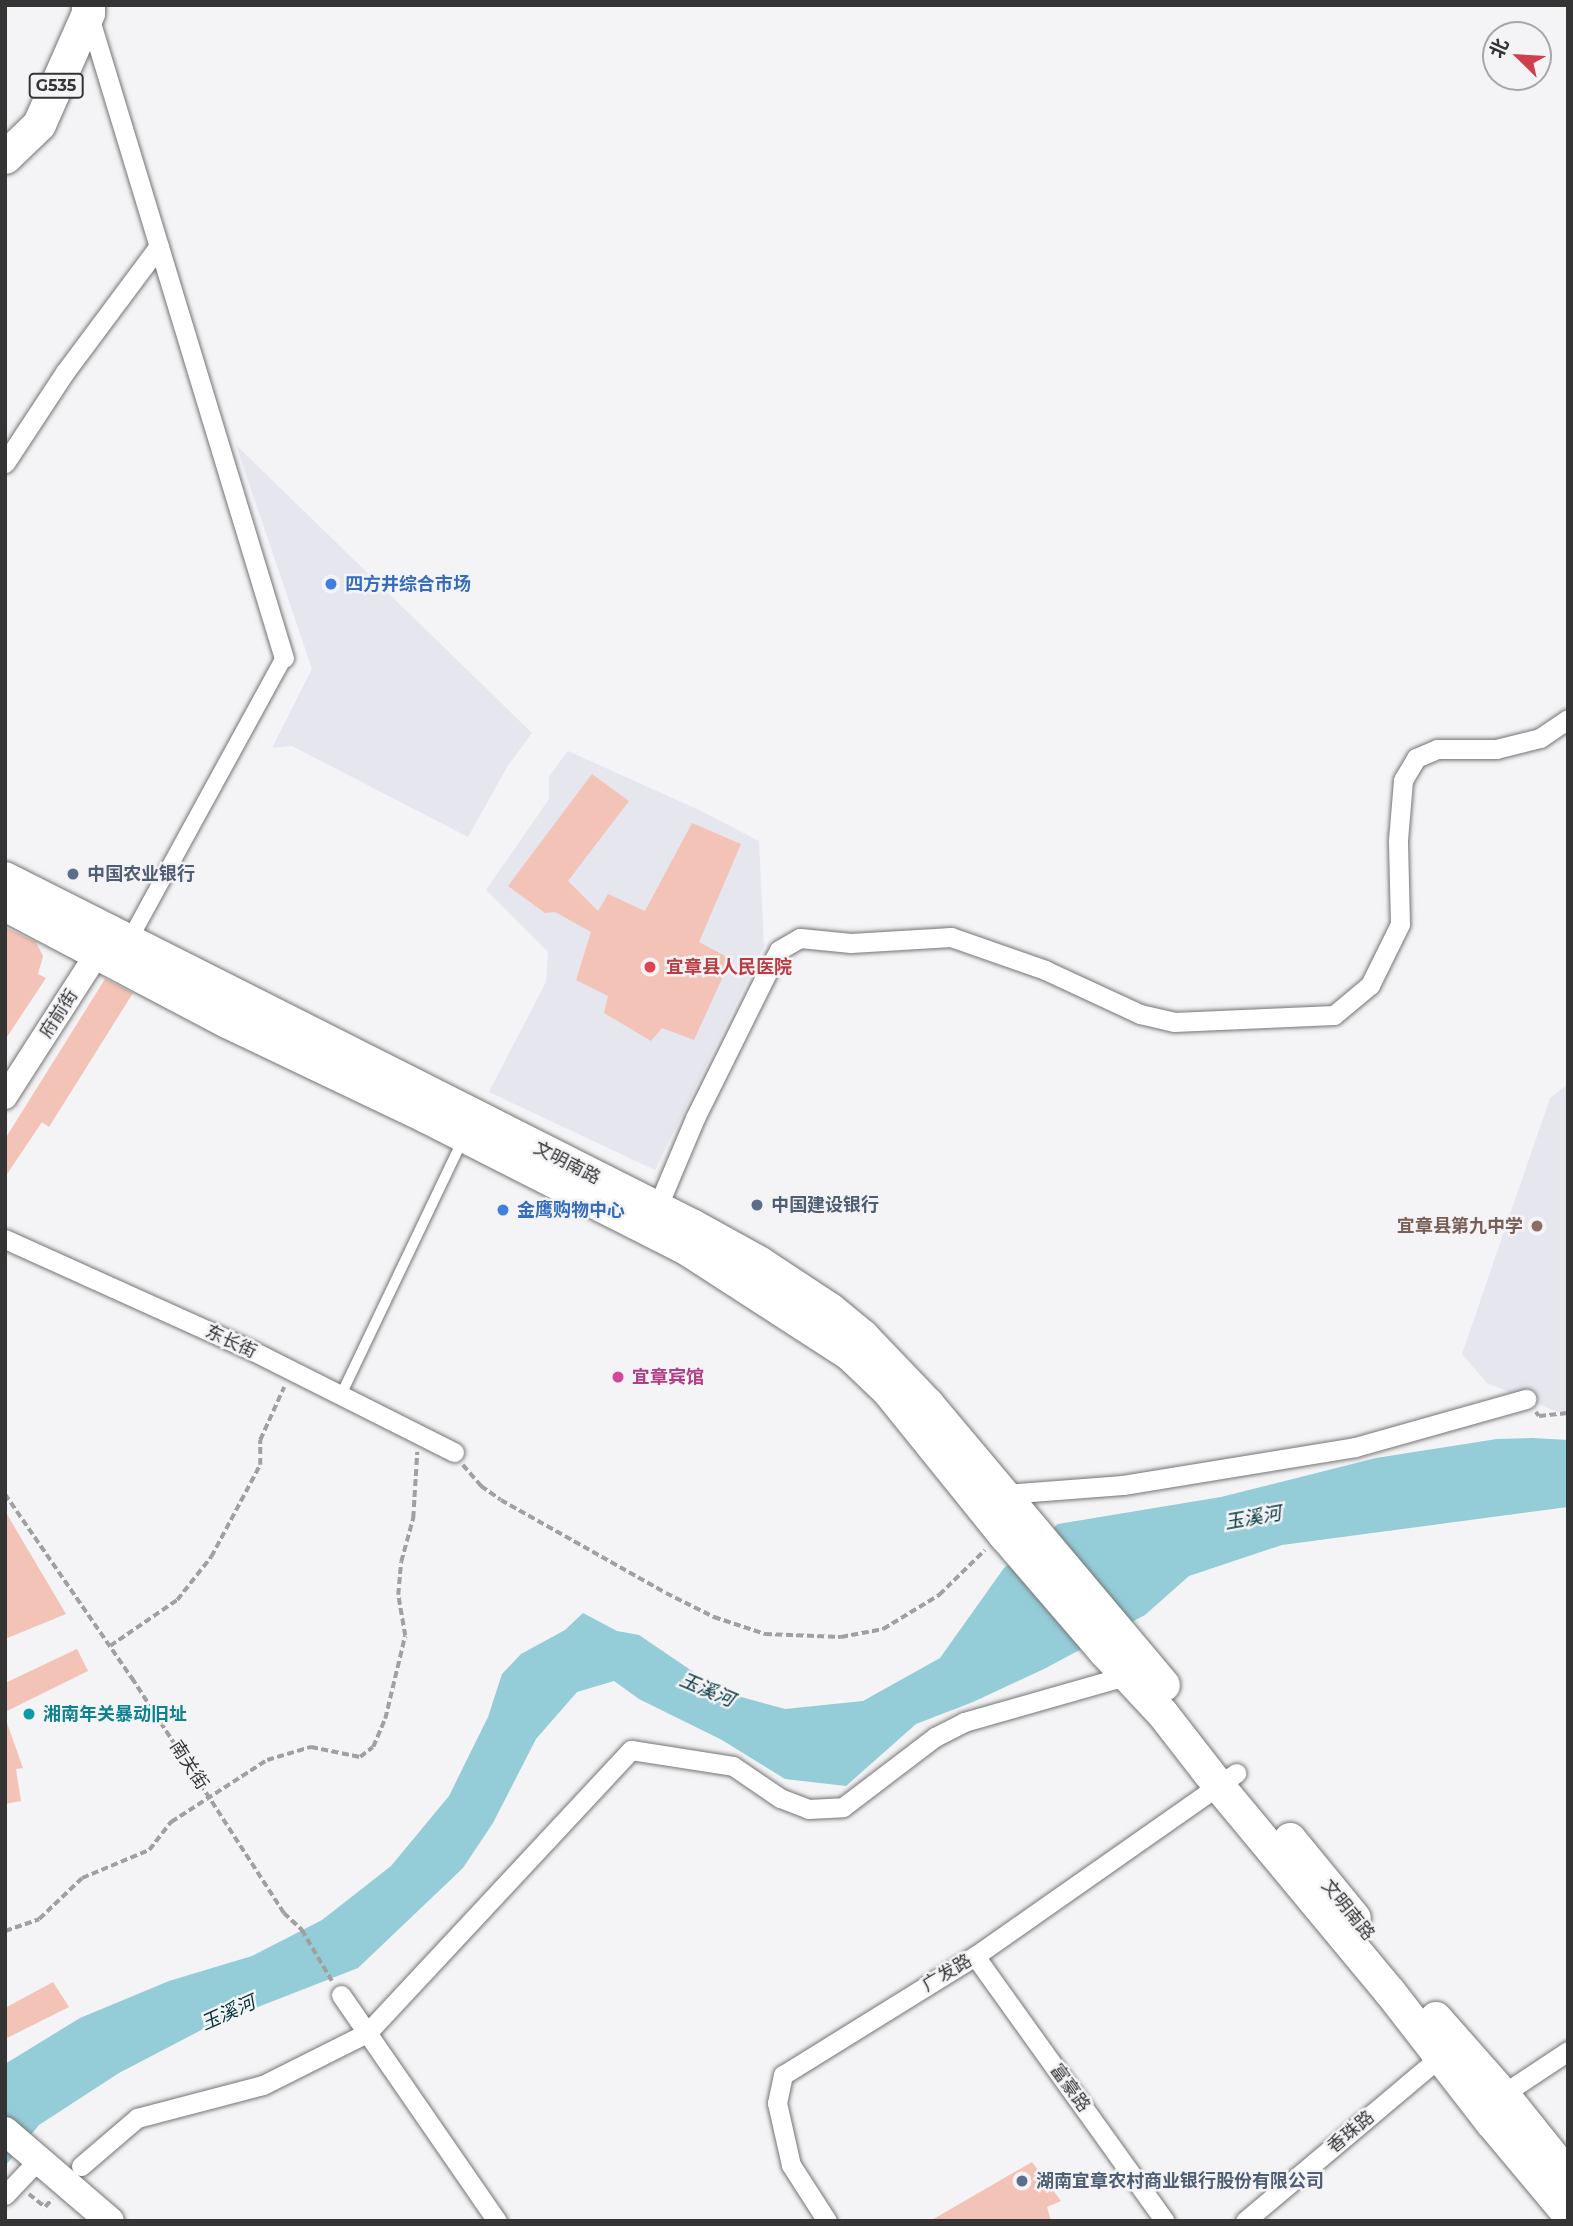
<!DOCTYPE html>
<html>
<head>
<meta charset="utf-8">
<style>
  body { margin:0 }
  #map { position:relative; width:1573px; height:2226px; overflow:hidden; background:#f4f3f5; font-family:Montserrat,"Noto Sans SC",sans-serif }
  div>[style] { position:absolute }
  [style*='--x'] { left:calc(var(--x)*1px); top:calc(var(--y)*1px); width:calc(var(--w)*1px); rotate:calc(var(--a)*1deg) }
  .built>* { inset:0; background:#e6e6ef }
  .water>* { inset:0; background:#94ccd7 }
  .building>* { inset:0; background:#f4c3b7 }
  .path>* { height:3.5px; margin-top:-1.75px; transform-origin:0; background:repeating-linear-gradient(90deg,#a0a0a1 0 7px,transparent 0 10.5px) }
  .roads { filter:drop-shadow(0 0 2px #757576) drop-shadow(0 0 2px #757576) }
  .service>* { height:10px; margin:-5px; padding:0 5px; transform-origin:5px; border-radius:5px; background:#fff }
  .pedestrian>* { height:16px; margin:-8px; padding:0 8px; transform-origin:8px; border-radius:8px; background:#fff }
  .minor>* { height:19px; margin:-9.5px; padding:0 9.5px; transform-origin:9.5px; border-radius:9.5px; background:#fff }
  .tertiary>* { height:24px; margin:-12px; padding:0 12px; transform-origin:12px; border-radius:12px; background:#fff }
  .secondary>* { height:28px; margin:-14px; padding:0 14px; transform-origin:14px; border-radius:14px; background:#fff }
  .primary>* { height:32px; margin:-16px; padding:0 16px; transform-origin:16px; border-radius:16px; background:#fff }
  .trunk>* { height:33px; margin:-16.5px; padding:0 16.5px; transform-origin:16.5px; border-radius:16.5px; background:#fff }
  .dots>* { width:19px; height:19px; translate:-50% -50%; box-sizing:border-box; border:4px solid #f4f3f5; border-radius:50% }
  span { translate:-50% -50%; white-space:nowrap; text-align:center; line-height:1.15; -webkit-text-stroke:5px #f4f3f5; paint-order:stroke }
  .shield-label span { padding:2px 5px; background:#f4f3f5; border:2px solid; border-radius:5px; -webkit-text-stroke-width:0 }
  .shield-label { font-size:16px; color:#343435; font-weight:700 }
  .shop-label { font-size:18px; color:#366cbe; font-weight:700 }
  .left { translate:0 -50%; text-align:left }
  .service-label { font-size:18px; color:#4e5e75; font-weight:700 }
  .health-label { font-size:18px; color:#be3a42; font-weight:700 }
  .street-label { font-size:18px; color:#343435 }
  .education-label { font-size:18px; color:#785e54; font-weight:700 }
  .right { translate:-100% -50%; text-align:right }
  .hotel-label { font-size:18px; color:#b23c85; font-weight:700 }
  .culture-label { font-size:18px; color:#0d838f; font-weight:700 }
  .water-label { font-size:19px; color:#00343c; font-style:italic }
  .frame { position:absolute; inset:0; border:7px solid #343435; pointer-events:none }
  .north { position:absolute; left:1482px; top:21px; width:70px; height:70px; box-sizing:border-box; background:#f4f3f5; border:2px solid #a7a7a8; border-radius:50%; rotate:294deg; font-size:19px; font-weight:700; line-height:28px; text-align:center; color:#343435 }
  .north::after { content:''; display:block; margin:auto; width:24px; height:32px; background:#d03f4e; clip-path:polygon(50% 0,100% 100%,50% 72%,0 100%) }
</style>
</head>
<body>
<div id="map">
  <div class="built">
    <div style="clip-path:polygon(236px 445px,532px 733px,507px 767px,468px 837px,292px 746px,272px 748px,312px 669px)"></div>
    <div style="clip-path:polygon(568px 751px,699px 810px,759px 841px,764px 946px,655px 1170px,489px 1092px,546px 982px,548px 952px,486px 890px,549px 799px,549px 776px)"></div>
    <div style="clip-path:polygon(1568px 1084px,1568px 1416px,1487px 1383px,1462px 1354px,1550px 1098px)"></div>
  </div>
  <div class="water">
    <div style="clip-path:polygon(1532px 1438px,1568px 1440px,1568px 1507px,1282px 1545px,1189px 1576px,1145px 1615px,1044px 1669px,973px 1702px,916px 1724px,846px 1786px,785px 1779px,722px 1740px,639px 1699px,614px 1681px,577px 1692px,536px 1739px,493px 1823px,463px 1868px,358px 1968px,209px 2026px,119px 2073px,39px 2125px,5px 2166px,5px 2064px,80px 2018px,169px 1981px,252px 1956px,322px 1920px,391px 1866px,449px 1796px,488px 1717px,502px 1674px,521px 1654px,565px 1630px,583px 1613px,617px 1631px,639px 1635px,723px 1692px,785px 1709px,863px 1701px,940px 1658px,1004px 1568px,1058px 1524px,1221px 1497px,1376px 1458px,1497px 1439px)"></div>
  </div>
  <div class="building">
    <div style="clip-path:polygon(592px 774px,629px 801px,568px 881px,598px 911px,608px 894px,645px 911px,692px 823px,741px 844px,699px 942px,731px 959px,694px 1040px,662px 1028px,651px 1041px,604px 1013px,608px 996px,576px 980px,591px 932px,555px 912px,545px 913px,508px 886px)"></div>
    <div style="clip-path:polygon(5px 927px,36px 942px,43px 956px,38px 974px,46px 978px,5px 1040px)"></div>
    <div style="clip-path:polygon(105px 979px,133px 993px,49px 1127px,42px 1122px,5px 1177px,5px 1139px)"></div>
    <div style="clip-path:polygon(5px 1511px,66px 1614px,5px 1639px)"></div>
    <div style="clip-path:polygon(77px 1649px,88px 1671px,5px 1712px,5px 1683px)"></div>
    <div style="clip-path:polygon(7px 1723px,23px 1768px,16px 1769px,21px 1801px,5px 1804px)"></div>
    <div style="clip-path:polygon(53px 1982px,69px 2007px,5px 2039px,5px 2008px)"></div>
    <div style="clip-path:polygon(1032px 2162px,1061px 2201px,1047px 2207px,1051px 2221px,930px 2221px)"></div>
  </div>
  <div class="path">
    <div style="--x:1536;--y:1412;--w:5;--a:53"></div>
    <div style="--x:1539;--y:1416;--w:29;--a:-6"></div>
    <div style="--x:463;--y:1465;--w:28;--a:49"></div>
    <div style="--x:481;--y:1486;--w:24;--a:35"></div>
    <div style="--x:501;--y:1500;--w:189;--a:29.4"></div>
    <div style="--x:666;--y:1593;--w:54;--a:26.6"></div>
    <div style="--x:714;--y:1617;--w:54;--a:18.4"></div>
    <div style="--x:765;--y:1634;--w:76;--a:2.3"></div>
    <div style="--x:841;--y:1637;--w:43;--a:-10.8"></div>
    <div style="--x:883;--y:1629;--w:66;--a:-31.3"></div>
    <div style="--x:939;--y:1595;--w:64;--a:-44.4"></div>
    <div style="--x:5;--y:1494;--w:224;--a:55.4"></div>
    <div style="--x:132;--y:1678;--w:280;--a:57.1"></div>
    <div style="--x:284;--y:1913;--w:25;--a:43"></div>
    <div style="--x:302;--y:1930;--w:59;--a:59.5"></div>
    <div style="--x:110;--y:1646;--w:81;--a:-34.5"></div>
    <div style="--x:177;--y:1600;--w:55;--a:-51.7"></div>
    <div style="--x:211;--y:1557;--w:104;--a:-62"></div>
    <div style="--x:260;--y:1465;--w:25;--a:-90"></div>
    <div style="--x:260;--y:1440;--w:58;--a:-65.6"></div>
    <div style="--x:5;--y:1931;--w:36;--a:-19"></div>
    <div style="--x:39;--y:1919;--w:59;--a:-43.6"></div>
    <div style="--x:82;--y:1878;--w:73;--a:-22.7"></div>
    <div style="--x:149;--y:1850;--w:36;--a:-52"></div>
    <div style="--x:171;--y:1822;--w:114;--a:-32.9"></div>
    <div style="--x:267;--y:1760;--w:46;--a:-16.5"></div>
    <div style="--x:311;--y:1747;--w:50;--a:11.5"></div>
    <div style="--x:360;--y:1757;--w:16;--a:-38"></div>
    <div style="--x:373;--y:1747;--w:30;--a:-67"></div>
    <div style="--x:385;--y:1719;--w:85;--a:-76.5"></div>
    <div style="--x:405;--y:1636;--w:42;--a:-99.7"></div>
    <div style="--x:398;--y:1595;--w:33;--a:-85"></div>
    <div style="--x:401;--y:1562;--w:46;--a:-74.7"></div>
    <div style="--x:413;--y:1518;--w:66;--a:-86.5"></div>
    <div style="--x:29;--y:2194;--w:21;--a:39"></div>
    <div style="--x:45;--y:2207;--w:11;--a:-49"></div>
  </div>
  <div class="roads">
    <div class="service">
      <div style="--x:341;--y:1395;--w:284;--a:-64.5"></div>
    </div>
    <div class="pedestrian">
      <div style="--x:137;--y:926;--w:306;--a:-61.3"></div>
    </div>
    <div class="minor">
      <div style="--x:88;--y:13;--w:674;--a:73.1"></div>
      <div style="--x:5;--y:463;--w:109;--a:-56.6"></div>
      <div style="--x:65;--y:372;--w:157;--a:-53.3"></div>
      <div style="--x:657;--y:1208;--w:98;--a:-67.1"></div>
      <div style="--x:695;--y:1118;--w:166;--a:-63.6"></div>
      <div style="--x:769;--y:969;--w:21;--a:-62"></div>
      <div style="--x:779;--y:950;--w:24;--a:-30"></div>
      <div style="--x:800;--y:938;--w:51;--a:5.6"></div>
      <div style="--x:851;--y:943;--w:100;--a:-3.4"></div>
      <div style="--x:951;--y:937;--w:100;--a:19.3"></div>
      <div style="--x:1045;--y:970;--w:105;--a:24.9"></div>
      <div style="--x:1140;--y:1014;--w:35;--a:13"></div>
      <div style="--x:1174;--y:1022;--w:160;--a:-2.5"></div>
      <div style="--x:1334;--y:1015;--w:47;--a:-39.8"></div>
      <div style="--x:1370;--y:985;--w:68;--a:-63.8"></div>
      <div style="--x:1400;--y:924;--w:84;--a:-91.4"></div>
      <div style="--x:1398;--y:840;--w:60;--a:-85.2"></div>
      <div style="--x:1403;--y:780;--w:26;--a:-59"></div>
      <div style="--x:1416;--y:758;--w:23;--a:-23"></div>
      <div style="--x:1437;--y:749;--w:59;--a:0"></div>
      <div style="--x:1496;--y:749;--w:45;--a:-14"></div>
      <div style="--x:1540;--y:738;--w:34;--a:-34"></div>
      <div style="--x:5;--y:1239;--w:272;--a:24.3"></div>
      <div style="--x:253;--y:1351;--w:225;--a:26.7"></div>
      <div style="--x:1005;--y:1494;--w:118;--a:-4.4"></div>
      <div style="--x:1123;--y:1485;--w:235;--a:-9.3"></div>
      <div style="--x:1355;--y:1447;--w:178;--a:-15.7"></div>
      <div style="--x:975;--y:1956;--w:326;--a:54.4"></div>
      <div style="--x:341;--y:1995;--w:275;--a:55.4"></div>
      <div style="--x:1503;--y:2094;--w:78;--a:-33.5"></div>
      <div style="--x:81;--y:2166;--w:74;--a:-40.6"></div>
      <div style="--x:137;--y:2118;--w:130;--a:-14.7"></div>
      <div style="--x:263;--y:2085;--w:116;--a:-26.6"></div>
      <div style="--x:367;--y:2033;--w:387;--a:-47"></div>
      <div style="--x:631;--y:1750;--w:103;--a:8.9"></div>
      <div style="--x:733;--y:1766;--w:57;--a:34.2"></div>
      <div style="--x:780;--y:1798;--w:30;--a:21"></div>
      <div style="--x:808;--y:1809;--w:35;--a:-3"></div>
      <div style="--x:843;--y:1807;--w:116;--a:-37.3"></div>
      <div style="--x:935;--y:1737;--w:33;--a:-27"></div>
      <div style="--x:964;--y:1722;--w:179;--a:-15.9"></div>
      <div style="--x:5;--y:2195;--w:50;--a:-46.6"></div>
      <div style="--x:827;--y:2221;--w:67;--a:-122.7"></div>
      <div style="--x:791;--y:2165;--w:64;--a:-102.7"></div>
      <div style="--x:777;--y:2103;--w:29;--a:-78"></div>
      <div style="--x:783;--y:2075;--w:226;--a:-31.8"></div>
      <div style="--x:975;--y:1956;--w:319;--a:-35"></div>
      <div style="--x:1245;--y:2221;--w:265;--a:-40.1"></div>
    </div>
    <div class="tertiary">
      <div style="--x:5;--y:1097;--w:189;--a:-57.3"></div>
    </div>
    <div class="secondary">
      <div style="--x:5;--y:2131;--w:138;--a:40.6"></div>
    </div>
    <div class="primary">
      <div style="--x:5;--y:878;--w:770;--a:26.8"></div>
      <div style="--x:692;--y:1225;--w:77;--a:28.9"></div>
      <div style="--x:759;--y:1262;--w:85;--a:33.5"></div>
      <div style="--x:830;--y:1309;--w:43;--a:39.3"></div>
      <div style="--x:863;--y:1336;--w:94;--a:46.3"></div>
      <div style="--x:928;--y:1404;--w:367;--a:50"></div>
      <div style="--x:5;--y:905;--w:251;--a:27.8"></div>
      <div style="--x:227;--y:1022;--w:221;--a:25.5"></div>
      <div style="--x:426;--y:1117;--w:294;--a:26.9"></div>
      <div style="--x:688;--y:1250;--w:192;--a:32.9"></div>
      <div style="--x:849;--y:1354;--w:52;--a:43.5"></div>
      <div style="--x:887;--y:1390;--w:188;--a:51.1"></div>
      <div style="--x:1005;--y:1536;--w:152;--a:49.3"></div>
      <div style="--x:1104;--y:1651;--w:86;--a:46.9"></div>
      <div style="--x:1163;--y:1714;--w:90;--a:52.2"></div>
      <div style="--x:1218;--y:1785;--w:269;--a:50.3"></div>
      <div style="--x:1390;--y:1992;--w:165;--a:52.2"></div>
      <div style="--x:1491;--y:2122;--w:120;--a:50.1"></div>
      <div style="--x:1290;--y:1839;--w:102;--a:50.6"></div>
      <div style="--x:1436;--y:2018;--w:101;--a:48.6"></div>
      <div style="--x:1503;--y:2094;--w:104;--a:51.3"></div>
    </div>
    <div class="trunk">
      <div style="--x:5;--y:157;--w:47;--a:-44.1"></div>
      <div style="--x:39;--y:124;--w:121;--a:-66.2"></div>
      <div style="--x:88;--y:13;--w:8;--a:-90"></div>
    </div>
  </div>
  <div class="dots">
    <div style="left:331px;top:584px;background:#3f7fe0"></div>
    <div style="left:73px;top:874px;background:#5c6f8a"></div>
    <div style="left:650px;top:967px;background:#e0444e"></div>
    <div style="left:757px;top:1205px;background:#5c6f8a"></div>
    <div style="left:503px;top:1210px;background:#3f7fe0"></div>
    <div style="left:1537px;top:1226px;background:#8d6e63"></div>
    <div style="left:618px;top:1377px;background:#d1479c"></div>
    <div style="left:29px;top:1714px;background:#0f9aa8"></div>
    <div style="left:1022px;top:2181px;background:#5c6f8a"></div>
  </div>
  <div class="shield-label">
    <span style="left:56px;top:86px">G535</span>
  </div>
  <div class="shop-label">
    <span class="left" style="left:345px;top:584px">四方井综合市场</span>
    <span class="left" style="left:517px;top:1210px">金鹰购物中心</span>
  </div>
  <div class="service-label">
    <span class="left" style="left:87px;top:874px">中国农业银行</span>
    <span class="left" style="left:771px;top:1205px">中国建设银行</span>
    <span class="left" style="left:1036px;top:2181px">湖南宜章农村商业银行股份有限公司</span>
  </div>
  <div class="health-label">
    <span class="left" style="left:666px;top:967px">宜章县人民医院</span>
  </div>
  <div class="street-label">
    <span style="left:59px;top:1014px;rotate:-57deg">府前街</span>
    <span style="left:567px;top:1163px;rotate:27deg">文明南路</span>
    <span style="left:231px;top:1342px;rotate:25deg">东长街</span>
    <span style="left:189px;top:1765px;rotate:57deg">南关街</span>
    <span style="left:1348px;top:1910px;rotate:51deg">文明南路</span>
    <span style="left:947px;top:1973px;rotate:-31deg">广发路</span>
    <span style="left:1070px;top:2088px;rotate:54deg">富豪路</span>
    <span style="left:1351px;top:2132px;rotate:-40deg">香珠路</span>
  </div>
  <div class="education-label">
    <span class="right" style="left:1523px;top:1226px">宜章县第九中学</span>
  </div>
  <div class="hotel-label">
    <span class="left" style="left:632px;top:1377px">宜章宾馆</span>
  </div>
  <div class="culture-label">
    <span class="left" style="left:43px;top:1714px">湘南年关暴动旧址</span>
  </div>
  <div class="water-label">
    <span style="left:1253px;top:1518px;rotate:-10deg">玉溪河</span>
    <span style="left:707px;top:1690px;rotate:23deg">玉溪河</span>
    <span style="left:228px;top:2013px;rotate:-24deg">玉溪河</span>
  </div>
  <div class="frame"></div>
  <div class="north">北</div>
</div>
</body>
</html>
